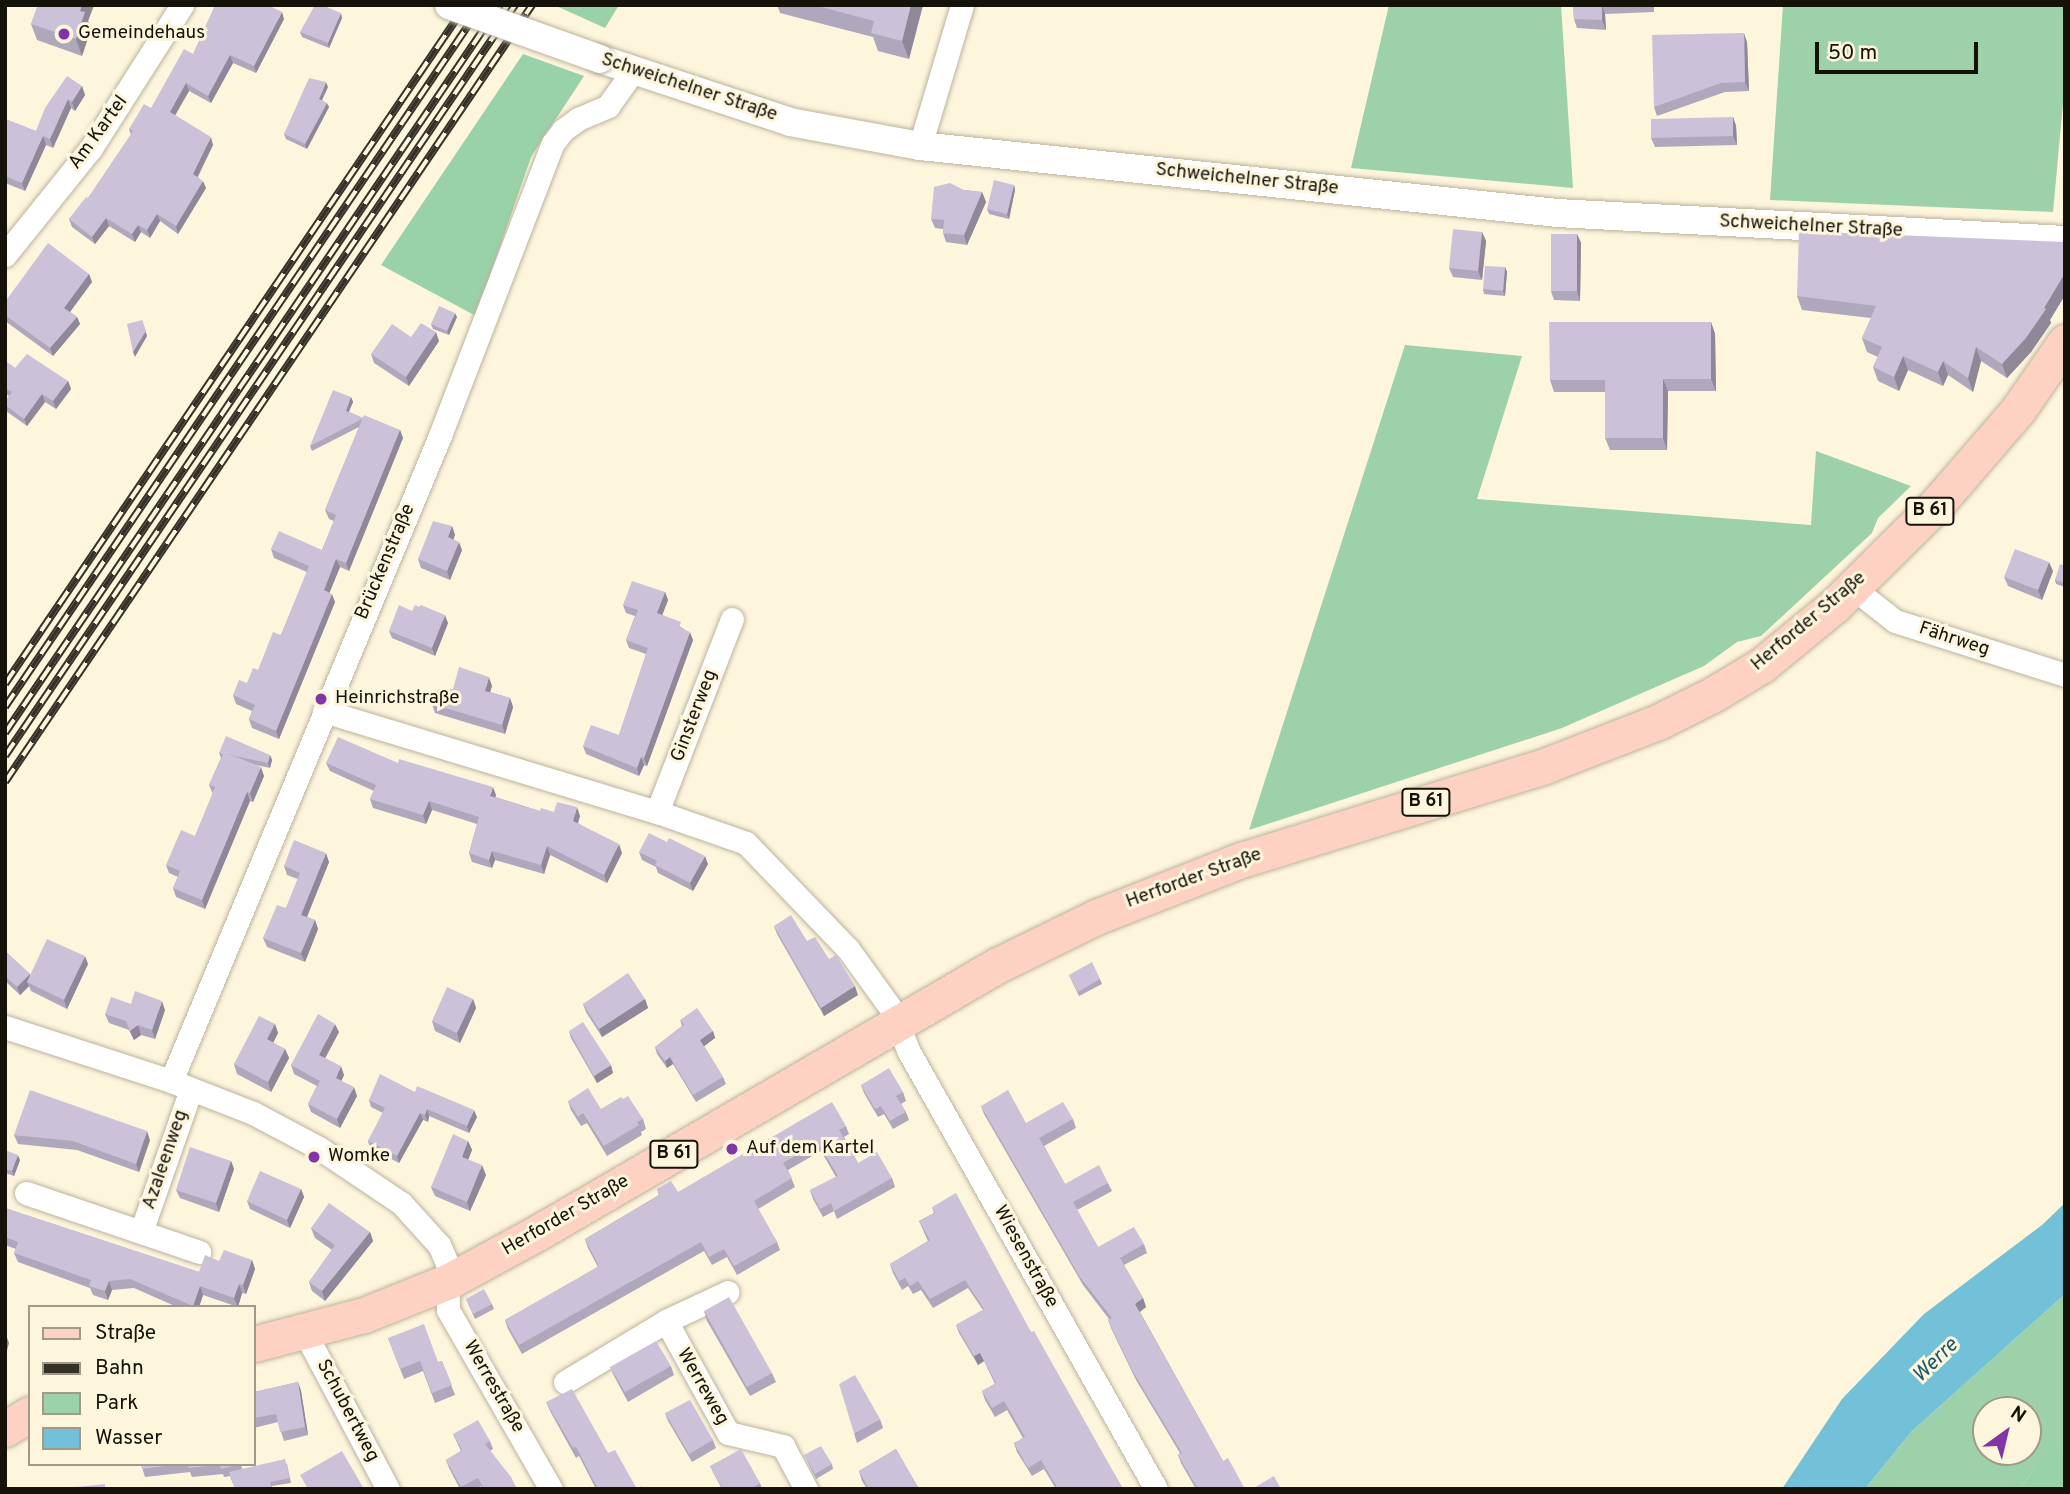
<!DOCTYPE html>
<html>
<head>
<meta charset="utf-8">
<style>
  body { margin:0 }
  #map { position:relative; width:2070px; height:1494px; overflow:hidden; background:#fef5dd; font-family:Overpass,sans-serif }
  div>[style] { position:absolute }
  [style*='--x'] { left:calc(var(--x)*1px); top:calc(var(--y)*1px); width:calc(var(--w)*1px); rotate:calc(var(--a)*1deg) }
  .green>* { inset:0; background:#9dd1aa }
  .forest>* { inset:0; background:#99d2a8 }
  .water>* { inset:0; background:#72c1d8 }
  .roads { filter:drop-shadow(0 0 2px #bcb39d) drop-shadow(0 0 2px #bcb39d) }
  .minor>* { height:23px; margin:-11.5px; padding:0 11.5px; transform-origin:11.5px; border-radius:11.5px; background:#fff }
  .tertiary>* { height:28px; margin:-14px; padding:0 14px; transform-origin:14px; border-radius:14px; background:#fff }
  .primary>* { height:35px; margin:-17.5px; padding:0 17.5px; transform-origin:17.5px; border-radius:17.5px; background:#fdd2c2 }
  .rail>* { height:8px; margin-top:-4px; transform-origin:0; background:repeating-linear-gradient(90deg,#fef5dd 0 16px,#353127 0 32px); box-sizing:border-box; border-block:2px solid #353127 }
  .bridges { filter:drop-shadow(0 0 2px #bcb39d) drop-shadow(0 0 2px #bcb39d) }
  .tertiary-bridge>* { height:28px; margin:-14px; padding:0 14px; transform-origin:14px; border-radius:14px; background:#fff }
  .wall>* { inset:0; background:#afa7bb }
  .shaded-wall>* { inset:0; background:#8e8898 }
  .building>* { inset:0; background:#cbc2d9 }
  .dots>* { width:19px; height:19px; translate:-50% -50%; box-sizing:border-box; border:4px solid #fef5dd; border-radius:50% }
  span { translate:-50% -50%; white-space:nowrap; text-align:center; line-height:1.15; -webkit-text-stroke:6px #fef5dd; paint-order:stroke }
  .shield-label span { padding:2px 5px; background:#fef5dd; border:2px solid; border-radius:5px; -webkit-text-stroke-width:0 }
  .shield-label { font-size:18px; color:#15120a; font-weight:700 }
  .poi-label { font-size:19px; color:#15120a }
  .left { translate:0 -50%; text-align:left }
  .street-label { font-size:19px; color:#15120a }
  .water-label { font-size:21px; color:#18596a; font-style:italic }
  .frame { position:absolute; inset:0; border:7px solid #15120a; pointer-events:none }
  .legend { position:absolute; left:28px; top:1305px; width:228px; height:161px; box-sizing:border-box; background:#fef5dd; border:2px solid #a19a89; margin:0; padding:9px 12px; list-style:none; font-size:21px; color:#15120a }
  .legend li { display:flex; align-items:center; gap:14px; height:35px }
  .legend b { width:35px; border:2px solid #a19a89 }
  .north { position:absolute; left:1972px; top:1396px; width:70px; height:70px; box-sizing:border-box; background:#fef5dd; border:2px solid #a19a89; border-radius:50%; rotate:34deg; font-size:19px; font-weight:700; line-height:28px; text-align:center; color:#15120a }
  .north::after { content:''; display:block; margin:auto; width:24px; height:32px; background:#8135a6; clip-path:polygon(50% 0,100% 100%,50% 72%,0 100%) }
  .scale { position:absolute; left:1815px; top:42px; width:163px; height:32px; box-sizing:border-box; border:4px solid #15120a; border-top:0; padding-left:9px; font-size:21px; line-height:24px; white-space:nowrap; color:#15120a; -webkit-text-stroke:5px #fef5dd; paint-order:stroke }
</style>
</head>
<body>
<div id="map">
  <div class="green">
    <div style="clip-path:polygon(1389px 5px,1561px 5px,1573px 188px,1351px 168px)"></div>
    <div style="clip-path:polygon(1783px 5px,2065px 5px,2065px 81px,2053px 212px,1770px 200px)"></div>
    <div style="clip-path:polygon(1405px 345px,1522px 356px,1477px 499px,1811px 525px,1816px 451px,1911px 486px,1878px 518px,1872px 533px,1761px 636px,1737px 642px,1704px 666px,1562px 728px,1249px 830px)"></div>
    <div style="clip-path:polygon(evenodd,2065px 1294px,2065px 1457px,2054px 1440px,2020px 1489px,1865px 1489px,1911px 1432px,2065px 1294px,1986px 1410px,2028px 1410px,2028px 1452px,1986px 1452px,1986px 1410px)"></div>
  </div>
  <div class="forest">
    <div style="clip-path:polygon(554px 5px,619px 5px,605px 28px)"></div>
    <div style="clip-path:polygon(523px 54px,584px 76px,531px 157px,476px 316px,381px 265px)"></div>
    <div style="clip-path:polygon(2054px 1439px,2065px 1457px,2065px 1489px,2020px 1489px)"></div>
  </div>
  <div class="water">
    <div style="clip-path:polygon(2065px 1203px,2065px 1294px,1911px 1432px,1865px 1489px,1782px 1489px,1842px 1399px,1924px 1314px,2042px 1225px)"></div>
  </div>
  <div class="roads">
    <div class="minor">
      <div style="--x:920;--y:146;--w:147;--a:-73.4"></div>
      <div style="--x:5;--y:255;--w:137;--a:-51.2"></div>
      <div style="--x:91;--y:148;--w:169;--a:-57.5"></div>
      <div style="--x:1853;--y:588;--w:53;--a:38.2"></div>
      <div style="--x:1895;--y:621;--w:178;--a:17.6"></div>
      <div style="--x:324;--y:711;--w:348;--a:16.9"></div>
      <div style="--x:657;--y:812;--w:94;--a:19.2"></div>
      <div style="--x:746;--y:843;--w:147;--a:46.1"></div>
      <div style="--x:848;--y:949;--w:75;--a:54.2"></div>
      <div style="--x:892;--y:1010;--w:45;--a:68"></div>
      <div style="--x:909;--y:1052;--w:502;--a:60.52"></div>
      <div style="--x:657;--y:812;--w:207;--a:-68.8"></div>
      <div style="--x:5;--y:1027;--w:175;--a:18"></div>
      <div style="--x:171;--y:1081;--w:88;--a:21.3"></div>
      <div style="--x:253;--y:1113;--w:75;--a:27.9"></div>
      <div style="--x:319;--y:1148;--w:99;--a:33.9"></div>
      <div style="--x:401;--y:1203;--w:57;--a:47.9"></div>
      <div style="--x:439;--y:1245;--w:20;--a:66"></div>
      <div style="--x:447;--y:1263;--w:47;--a:88.8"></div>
      <div style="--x:448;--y:1310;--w:207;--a:60.1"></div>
      <div style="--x:171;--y:1081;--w:697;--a:-67.37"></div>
      <div style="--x:439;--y:438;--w:316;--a:-68.9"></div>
      <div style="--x:553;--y:143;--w:16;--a:-52"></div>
      <div style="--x:563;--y:130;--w:19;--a:-36"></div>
      <div style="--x:578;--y:119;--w:33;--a:-23"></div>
      <div style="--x:608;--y:106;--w:43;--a:-54.5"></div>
      <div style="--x:26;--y:1193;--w:183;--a:18.8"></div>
      <div style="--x:141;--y:1232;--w:151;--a:-70.7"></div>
      <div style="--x:666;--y:1321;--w:128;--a:61"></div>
      <div style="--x:728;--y:1433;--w:57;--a:13.3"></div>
      <div style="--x:783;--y:1446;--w:49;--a:61.9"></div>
      <div style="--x:305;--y:1333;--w:177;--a:62"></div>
      <div style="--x:565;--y:1382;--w:118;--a:-31.1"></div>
      <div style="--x:666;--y:1321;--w:68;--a:-25.1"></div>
    </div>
    <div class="tertiary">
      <div style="--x:600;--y:59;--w:200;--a:18.3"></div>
      <div style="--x:790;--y:122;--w:132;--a:10.5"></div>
      <div style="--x:920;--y:146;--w:641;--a:6"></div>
      <div style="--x:1557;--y:213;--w:509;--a:3.04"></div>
    </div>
    <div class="primary">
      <div style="--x:254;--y:1344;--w:114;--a:-14.8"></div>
      <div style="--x:364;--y:1315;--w:92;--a:-21.8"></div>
      <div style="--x:449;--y:1281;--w:102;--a:-28.6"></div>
      <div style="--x:539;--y:1232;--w:531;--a:-30.19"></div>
      <div style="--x:998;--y:965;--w:109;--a:-26.1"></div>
      <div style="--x:1096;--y:917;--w:156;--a:-21.5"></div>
      <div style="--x:1241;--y:860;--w:320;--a:-17.2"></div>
      <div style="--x:1547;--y:765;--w:119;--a:-21.2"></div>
      <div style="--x:1658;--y:722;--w:63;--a:-26.6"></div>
      <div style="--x:1714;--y:694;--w:56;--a:-31.1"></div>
      <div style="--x:1762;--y:665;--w:94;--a:-39.4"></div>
      <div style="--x:1835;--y:605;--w:142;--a:-44.7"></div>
      <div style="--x:1936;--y:505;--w:125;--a:-49.2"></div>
      <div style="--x:2018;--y:410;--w:83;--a:-55.3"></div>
      <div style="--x:5;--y:1429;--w:29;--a:-31"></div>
    </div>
  </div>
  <div class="rail">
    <div style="--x:5;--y:684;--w:821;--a:-55.83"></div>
    <div style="--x:5;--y:707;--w:849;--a:-55.8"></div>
    <div style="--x:5;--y:733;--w:880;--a:-55.79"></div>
    <div style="--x:5;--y:756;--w:908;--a:-55.82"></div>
    <div style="--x:5;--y:782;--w:939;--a:-55.85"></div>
  </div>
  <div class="bridges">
    <div class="tertiary-bridge">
      <div style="--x:449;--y:5;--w:160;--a:19.7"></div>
    </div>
  </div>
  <div class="wall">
    <div style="clip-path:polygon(38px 5px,94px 5px,88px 21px,91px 29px,82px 56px,37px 40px,31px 24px)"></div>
    <div style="clip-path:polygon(777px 5px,923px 5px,909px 59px,878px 51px,873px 37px,780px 13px)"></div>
    <div style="clip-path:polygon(1573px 5px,1654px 5px,1654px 12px,1605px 14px,1606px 30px,1577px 28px,1574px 19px)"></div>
    <div style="clip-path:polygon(342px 18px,329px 48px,302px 37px,300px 32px)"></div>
    <div style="clip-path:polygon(284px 19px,256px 73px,233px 63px,211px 103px,189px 91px,175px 116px,213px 145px,198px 177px,206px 188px,178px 234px,160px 221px,150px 238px,141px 232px,135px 242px,109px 226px,95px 244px,72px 227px,69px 219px,88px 198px,131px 135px,129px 129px,151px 108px,193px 54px)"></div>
    <div style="clip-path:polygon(1747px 42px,1749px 91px,1725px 92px,1657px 116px,1654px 107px)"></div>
    <div style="clip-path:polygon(82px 86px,85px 95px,75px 111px,71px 108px,53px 148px,46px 145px,25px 191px,5px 183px,5px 119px,36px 131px)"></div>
    <div style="clip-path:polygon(328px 87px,322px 100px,329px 107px,307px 149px,286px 139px,284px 134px)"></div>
    <div style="clip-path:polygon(1733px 117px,1736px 126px,1737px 145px,1655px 147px,1651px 138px)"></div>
    <div style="clip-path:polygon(1014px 185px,1015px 190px,1009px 219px,989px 214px,987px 209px)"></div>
    <div style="clip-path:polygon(964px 190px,982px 192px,986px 202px,967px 245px,946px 242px,943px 233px,943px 229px,935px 228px,931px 219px)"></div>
    <div style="clip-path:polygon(1482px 232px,1486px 241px,1482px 280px,1453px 277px,1449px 268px)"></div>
    <div style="clip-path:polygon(1577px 234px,1581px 243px,1580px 301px,1554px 300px,1551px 291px)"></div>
    <div style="clip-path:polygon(2065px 242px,2065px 295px,2050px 320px,2051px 323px,2031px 352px,2007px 378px,1981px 361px,1973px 392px,1948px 375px,1943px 386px,1908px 370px,1899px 391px,1878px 381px,1873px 367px,1878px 357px,1867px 352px,1862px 338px,1871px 318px,1802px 310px,1797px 296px)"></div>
    <div style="clip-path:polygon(1505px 267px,1507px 272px,1505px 296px,1484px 294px,1483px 289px)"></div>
    <div style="clip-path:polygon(89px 274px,92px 282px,70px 312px,77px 317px,80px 324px,53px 356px,5px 321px,5px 302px)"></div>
    <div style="clip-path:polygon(457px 317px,449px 335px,433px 329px,431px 324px)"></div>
    <div style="clip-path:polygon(1711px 322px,1715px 334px,1716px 391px,1668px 391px,1667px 450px,1610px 450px,1605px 438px,1605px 392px,1554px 392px,1550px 380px)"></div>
    <div style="clip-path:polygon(411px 337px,439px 341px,409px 386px,374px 363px,371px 354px)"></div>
    <div style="clip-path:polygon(5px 361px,15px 368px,68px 381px,71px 389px,56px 409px,45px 402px,27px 426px,6px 411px,5px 408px,5px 402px,9px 396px,5px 393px)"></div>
    <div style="clip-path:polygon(351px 397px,353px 402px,349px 412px,363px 418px,400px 430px,403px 438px,349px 571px,340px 567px,329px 592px,335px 602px,279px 739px,252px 728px,249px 719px,252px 711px,236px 704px,233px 695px,247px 683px,258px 670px,281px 635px,307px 572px,274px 558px,271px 549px,322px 550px,334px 521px,329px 519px,325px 510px,359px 427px,312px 451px,310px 446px)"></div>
    <div style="clip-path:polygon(452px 526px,455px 535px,453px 539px,462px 550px,450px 580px,421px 568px,418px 559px)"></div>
    <div style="clip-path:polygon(2065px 566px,2065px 587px,2056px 584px,2055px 580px)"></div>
    <div style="clip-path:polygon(2053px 571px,2042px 600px,2008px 586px,2004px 577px)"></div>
    <div style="clip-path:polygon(665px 592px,668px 600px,662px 615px,684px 629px,693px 640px,647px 766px,644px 765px,639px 776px,586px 754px,583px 746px,619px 735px,646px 654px,629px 648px,626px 640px,635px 616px,626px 613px,623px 605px)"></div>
    <div style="clip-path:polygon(412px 611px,448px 623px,435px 656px,392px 638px,389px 631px)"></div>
    <div style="clip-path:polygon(492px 686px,490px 692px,510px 698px,513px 707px,505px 734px,435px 713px,432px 704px,453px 689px)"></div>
    <div style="clip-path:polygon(219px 753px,270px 755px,272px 760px,270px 768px,256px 765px,264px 776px,253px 802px,250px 801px,205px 909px,176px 897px,173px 888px,178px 877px,169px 873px,166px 865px,195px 836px,213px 794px,209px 785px,221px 758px)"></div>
    <div style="clip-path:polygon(326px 763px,398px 763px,496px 795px,495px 797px,540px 811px,580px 816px,578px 823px,622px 853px,607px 883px,550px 855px,544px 874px,495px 860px,492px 868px,472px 862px,469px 853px,477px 824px,432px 810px,426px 824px,373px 808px,370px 799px,374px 791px,330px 771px)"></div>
    <div style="clip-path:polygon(639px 852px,708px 864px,693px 891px,658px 873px,656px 867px,642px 860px)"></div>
    <div style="clip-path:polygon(329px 862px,307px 917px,315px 920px,318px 929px,305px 962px,267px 947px,263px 938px,286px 908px,298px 879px,287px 875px,284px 866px)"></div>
    <div style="clip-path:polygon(774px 926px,807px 941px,829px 959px,858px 995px,824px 1016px,777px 934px)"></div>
    <div style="clip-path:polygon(5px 951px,30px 974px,31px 976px,88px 964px,67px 1009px,31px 991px,29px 986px,20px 995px,5px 981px)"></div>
    <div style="clip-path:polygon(1069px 975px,1100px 979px,1102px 984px,1079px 996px)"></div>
    <div style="clip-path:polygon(473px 999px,476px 1008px,460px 1043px,435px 1031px,432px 1021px)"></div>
    <div style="clip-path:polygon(645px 999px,648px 1008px,602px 1037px,586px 1012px,583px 1004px)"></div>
    <div style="clip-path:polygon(131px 1004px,165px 1010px,155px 1039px,141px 1035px,134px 1040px,129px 1030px,109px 1023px,105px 1014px)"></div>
    <div style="clip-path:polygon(680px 1020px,713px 1031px,715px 1038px,704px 1046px,723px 1077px,726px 1084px,696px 1102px,673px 1064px,667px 1068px,657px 1054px,655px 1047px,682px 1026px)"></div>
    <div style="clip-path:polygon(275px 1024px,278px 1033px,273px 1043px,285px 1049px,289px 1058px,271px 1092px,237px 1074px,234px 1064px)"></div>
    <div style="clip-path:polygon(569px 1031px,613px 1073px,597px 1083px,571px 1038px)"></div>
    <div style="clip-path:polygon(339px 1032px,325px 1058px,344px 1075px,341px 1081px,357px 1096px,340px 1128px,311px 1112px,308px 1104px,317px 1086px,294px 1074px,291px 1065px)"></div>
    <div style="clip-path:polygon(861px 1085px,903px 1092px,906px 1101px,901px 1104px,906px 1112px,909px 1120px,893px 1129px,884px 1114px,878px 1117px,864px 1093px)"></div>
    <div style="clip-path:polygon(415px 1092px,477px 1117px,469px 1133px,429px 1116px,428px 1122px,423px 1120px,399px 1163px,370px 1148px,368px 1141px,383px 1113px,371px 1107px,369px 1100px)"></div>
    <div style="clip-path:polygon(623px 1099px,643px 1119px,646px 1129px,641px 1132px,642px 1135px,607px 1156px,587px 1123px,581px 1126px,571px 1110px,568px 1101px,601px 1109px)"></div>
    <div style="clip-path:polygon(981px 1106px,1026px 1123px,1073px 1119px,1076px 1128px,1044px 1146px,1065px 1184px,1108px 1183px,1112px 1191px,1077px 1210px,1098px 1247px,1144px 1244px,1147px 1253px,1124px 1265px,1143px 1298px,1146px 1307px,1140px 1312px,1223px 1461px,1245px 1489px,1196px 1489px,1181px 1463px,1178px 1455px,1180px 1453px,1136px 1380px,1111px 1328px,1108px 1320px,1109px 1319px,1083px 1285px,984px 1114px)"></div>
    <div style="clip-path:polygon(846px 1126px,849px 1134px,844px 1137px,858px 1163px,892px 1178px,895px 1187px,837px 1219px,834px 1211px,823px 1217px,813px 1199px,810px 1190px,836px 1177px,821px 1151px,788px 1170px,795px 1187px,758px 1209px,777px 1242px,780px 1250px,737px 1275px,727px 1257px,712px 1265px,704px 1251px,522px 1354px,508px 1329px,505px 1320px,598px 1267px,588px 1248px,585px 1239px,659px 1195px,657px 1189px,678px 1192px)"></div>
    <div style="clip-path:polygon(14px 1135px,150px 1140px,139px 1172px,77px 1150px,18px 1144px)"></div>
    <div style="clip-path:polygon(468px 1141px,472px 1150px,468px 1160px,486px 1175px,470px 1211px,435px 1196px,431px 1187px)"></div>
    <div style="clip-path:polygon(5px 1150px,20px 1160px,14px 1176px,5px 1173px)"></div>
    <div style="clip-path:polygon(231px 1161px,234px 1169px,219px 1212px,180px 1198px,176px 1190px)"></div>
    <div style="clip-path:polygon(301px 1189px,304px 1197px,290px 1228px,250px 1209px,247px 1201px)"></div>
    <div style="clip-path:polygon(932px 1207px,1031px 1332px,1123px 1489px,1056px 1489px,1044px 1469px,1032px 1476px,1017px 1452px,1014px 1443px,1023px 1438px,1007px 1410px,995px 1417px,985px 1400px,982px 1391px,995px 1384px,984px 1361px,978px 1365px,959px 1333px,956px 1325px,983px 1310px,968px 1288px,933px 1308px,921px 1290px,913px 1294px,908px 1286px,902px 1290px,893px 1273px,890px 1264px,928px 1241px,919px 1221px,934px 1213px)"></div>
    <div style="clip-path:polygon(5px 1208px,199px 1272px,219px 1261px,252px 1260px,255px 1269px,246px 1294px,242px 1293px,238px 1307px,203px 1295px,199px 1307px,177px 1307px,134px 1288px,112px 1290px,108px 1300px,93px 1295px,90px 1288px,18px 1262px,14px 1253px,16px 1249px,5px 1245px)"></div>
    <div style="clip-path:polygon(311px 1228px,370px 1232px,373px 1241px,325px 1301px,312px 1291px,309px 1282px,332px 1250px,315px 1238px)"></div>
    <div style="clip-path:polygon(466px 1299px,492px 1304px,494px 1309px,475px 1319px)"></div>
    <div style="clip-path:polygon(704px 1311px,772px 1373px,776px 1382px,750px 1396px,707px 1321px)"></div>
    <div style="clip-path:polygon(388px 1338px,438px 1362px,442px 1361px,455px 1395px,435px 1403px,423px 1371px,404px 1379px)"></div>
    <div style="clip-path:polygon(671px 1366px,674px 1375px,628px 1402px,614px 1376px,610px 1367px)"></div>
    <div style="clip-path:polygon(298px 1382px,301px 1391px,308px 1435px,284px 1441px,278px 1422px,254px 1428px,254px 1392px)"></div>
    <div style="clip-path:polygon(546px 1402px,608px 1453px,637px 1489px,642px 1489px,596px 1489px,579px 1456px,576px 1458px,550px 1411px)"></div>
    <div style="clip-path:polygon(665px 1413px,713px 1440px,716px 1448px,692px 1462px,668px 1421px)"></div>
    <div style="clip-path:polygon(880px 1419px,883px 1428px,857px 1443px,854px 1433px)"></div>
    <div style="clip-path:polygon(453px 1434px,490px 1441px,493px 1449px,490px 1451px,517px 1489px,482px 1489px,481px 1486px,477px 1489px,460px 1489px,449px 1468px,446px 1460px,461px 1451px)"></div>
    <div style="clip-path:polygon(896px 1449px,919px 1489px,867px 1489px,862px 1481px,859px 1471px)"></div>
    <div style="clip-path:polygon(804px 1455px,832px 1464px,833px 1469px,816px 1479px)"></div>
    <div style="clip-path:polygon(141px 1464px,241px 1464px,242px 1469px,287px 1464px,291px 1483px,272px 1486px,272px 1489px,235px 1489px,230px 1476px,224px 1477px,223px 1474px,192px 1477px,190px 1472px,145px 1477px)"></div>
    <div style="clip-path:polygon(710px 1466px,760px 1483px,762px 1489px,722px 1489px,714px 1474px)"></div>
  </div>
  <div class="shaded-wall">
    <div style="clip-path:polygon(82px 5px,94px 5px,88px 21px,91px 29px,82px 56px,76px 39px,80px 11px)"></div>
    <div style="clip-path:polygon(911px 5px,923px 5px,909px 59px,902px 41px)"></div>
    <div style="clip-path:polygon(1602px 5px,1605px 14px,1606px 30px,1602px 20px)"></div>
    <div style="clip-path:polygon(282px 12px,284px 19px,256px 73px,254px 66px)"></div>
    <div style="clip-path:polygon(341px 13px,342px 18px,329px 48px,328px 43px)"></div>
    <div style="clip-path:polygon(1744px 33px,1747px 42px,1749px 91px,1745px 82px)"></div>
    <div style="clip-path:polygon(230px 55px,233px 63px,211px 103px,208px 96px)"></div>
    <div style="clip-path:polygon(326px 82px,328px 87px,320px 104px,319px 99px)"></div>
    <div style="clip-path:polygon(186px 83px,189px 91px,172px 120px,170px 112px)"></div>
    <div style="clip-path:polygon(82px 86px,85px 95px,75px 111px,72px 102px)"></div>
    <div style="clip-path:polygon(68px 99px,71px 108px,53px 148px,50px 139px)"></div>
    <div style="clip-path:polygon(327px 103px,329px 107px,307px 149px,305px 144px)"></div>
    <div style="clip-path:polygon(1733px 117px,1736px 126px,1737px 145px,1733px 136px)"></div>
    <div style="clip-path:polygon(43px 136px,46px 145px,25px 191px,22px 183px)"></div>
    <div style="clip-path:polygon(211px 137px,213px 145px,195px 181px,193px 174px)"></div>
    <div style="clip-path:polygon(203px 181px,206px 188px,178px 234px,176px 226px)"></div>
    <div style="clip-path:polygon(1014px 185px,1015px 190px,1009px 219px,1007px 214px)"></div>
    <div style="clip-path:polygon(982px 192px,986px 202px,967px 245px,964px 235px)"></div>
    <div style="clip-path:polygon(157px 214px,160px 221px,150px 238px,147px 230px)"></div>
    <div style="clip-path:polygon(106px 218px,109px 226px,95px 244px,92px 237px)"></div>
    <div style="clip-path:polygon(138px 225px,141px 232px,135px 242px,132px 234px)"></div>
    <div style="clip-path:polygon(1482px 232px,1486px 241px,1482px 280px,1478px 271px)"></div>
    <div style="clip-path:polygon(1577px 234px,1581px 243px,1580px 301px,1577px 291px)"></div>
    <div style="clip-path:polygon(1505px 267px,1507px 272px,1505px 296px,1503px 291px)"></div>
    <div style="clip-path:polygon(2065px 273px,2065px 295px,2050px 320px,2051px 323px,2031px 352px,2007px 378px,2002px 364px,2044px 308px)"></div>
    <div style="clip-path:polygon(89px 274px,92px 282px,67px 316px,64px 308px)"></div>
    <div style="clip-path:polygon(455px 313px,457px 317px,449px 335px,447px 331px)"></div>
    <div style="clip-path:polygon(77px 317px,80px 324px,53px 356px,50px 348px)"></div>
    <div style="clip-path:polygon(142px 320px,147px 336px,135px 357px,133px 352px)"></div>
    <div style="clip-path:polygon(1711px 322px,1715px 334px,1716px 391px,1711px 379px)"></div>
    <div style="clip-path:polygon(436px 332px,439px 341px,409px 386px,406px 377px)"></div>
    <div style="clip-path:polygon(1976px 347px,1981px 361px,1973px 392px,1968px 378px)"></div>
    <div style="clip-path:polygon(1903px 356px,1908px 370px,1899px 391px,1894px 377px)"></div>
    <div style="clip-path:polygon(1943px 361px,1948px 375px,1943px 386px,1938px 372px)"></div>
    <div style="clip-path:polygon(1663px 379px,1668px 391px,1667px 450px,1663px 438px)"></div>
    <div style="clip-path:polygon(68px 381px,71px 389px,56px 409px,53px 401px)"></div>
    <div style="clip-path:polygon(42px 394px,45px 402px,27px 426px,24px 419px)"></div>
    <div style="clip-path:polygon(351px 397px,353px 402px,347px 415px,346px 411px)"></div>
    <div style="clip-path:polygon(400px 430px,403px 438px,349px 571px,346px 563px)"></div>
    <div style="clip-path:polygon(452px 526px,455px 535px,451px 546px,448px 537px)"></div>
    <div style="clip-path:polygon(459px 542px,462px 550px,450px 580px,447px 571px)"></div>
    <div style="clip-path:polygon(336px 559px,340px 567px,327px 599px,324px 590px)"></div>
    <div style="clip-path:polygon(2049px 562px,2053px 571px,2042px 600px,2038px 590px)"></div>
    <div style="clip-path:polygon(665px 592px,668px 600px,660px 621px,657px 613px)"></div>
    <div style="clip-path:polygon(332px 594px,335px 602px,279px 739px,276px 731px)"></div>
    <div style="clip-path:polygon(445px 615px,448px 623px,435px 656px,432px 648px)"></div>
    <div style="clip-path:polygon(690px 632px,693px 640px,647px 766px,644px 758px)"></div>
    <div style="clip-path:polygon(489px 677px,492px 686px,488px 699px,485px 691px)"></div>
    <div style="clip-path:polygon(510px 698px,513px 707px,505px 734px,502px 725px)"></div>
    <div style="clip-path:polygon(270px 755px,272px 760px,270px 768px,268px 763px)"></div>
    <div style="clip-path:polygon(641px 757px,644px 765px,639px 776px,637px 768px)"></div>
    <div style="clip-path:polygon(261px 767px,264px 776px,253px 802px,250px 793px)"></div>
    <div style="clip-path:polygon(493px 787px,496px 795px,493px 804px,490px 796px)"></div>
    <div style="clip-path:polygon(247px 792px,250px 801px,205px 909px,202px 900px)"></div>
    <div style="clip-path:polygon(429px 801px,432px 810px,426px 824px,423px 815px)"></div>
    <div style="clip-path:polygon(577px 807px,580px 816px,576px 829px,573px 821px)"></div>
    <div style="clip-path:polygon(619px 844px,622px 853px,607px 883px,604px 875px)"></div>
    <div style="clip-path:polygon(547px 846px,550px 855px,544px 874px,541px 865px)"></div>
    <div style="clip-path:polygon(492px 851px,495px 860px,492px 868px,489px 860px)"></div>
    <div style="clip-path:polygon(326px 853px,329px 862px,304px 924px,301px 915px)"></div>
    <div style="clip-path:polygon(705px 856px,708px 864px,693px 891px,690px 883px)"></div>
    <div style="clip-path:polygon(315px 920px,318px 929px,305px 962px,301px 953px)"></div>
    <div style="clip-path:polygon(85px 956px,88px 964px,67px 1009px,64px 1000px)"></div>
    <div style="clip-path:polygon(30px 974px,33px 982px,27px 982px,29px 986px,20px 995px,17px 987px)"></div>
    <div style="clip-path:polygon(855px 986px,858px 995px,824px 1016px,821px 1008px)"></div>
    <div style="clip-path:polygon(473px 999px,476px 1008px,460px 1043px,457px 1033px)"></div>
    <div style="clip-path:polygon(645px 999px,648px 1008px,602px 1037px,599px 1029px)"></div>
    <div style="clip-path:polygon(162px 1001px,165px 1010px,155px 1039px,152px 1030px)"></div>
    <div style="clip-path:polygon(275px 1024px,278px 1033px,270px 1049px,267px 1039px)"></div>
    <div style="clip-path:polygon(335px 1024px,339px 1032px,322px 1064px,319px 1055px)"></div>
    <div style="clip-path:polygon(138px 1025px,141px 1035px,134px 1040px,130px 1031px)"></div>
    <div style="clip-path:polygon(713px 1031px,715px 1038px,703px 1047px,700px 1040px)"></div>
    <div style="clip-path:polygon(285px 1049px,289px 1058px,271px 1092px,268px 1082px)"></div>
    <div style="clip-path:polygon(670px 1057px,673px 1064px,667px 1068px,665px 1061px)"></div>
    <div style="clip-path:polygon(611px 1065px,613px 1073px,597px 1083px,594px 1076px)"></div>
    <div style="clip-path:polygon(341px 1066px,344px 1075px,339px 1086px,336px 1078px)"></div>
    <div style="clip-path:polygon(354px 1087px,357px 1096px,340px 1128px,337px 1119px)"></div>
    <div style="clip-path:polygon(427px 1109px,429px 1116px,428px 1122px,425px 1115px)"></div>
    <div style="clip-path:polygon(474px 1110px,477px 1117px,469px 1133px,467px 1126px)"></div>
    <div style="clip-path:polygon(420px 1113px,423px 1120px,399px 1163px,397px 1156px)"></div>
    <div style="clip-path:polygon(147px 1131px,150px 1140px,139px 1172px,136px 1164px)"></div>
    <div style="clip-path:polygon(468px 1141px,472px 1150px,465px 1167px,462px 1157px)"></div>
    <div style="clip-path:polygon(18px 1155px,20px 1160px,14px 1176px,12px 1171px)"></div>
    <div style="clip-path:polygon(231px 1161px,234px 1169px,219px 1212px,216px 1203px)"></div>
    <div style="clip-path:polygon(482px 1165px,486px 1175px,470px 1211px,467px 1202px)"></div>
    <div style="clip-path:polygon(301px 1189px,304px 1197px,290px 1228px,287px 1220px)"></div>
    <div style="clip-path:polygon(370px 1232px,373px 1241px,325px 1301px,322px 1291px)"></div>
    <div style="clip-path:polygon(252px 1260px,255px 1269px,246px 1294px,243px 1285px)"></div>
    <div style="clip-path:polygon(109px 1281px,112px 1290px,108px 1300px,105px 1291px)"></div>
    <div style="clip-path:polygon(239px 1284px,242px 1293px,238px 1307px,234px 1298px)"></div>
    <div style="clip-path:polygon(200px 1286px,203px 1295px,199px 1307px,193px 1307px)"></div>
    <div style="clip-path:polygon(1143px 1298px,1146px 1307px,1138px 1313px,1135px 1304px)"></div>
    <div style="clip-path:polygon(6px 1335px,9px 1343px,5px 1358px,5px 1337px)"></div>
    <div style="clip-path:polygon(980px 1353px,984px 1361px,978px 1365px,974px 1356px)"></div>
    <div style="clip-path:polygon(298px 1382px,301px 1391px,308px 1435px,305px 1427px)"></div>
  </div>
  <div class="building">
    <div style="clip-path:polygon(38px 5px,82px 5px,80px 11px,85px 12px,76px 39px,31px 24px)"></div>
    <div style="clip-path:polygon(215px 5px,268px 5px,282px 12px,254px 66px,230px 55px,208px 96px,186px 83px,170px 112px,211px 137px,193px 174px,203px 181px,176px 226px,157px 214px,147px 230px,138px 225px,132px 234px,106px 218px,92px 237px,69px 219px,86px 197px,88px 198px,133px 131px,129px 129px,144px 104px,151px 108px,184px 49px,193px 54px)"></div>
    <div style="clip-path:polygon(315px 5px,322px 5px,341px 13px,328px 43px,300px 32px)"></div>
    <div style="clip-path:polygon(814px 5px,911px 5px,902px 41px,871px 33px,874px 21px)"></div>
    <div style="clip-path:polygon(1573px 5px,1602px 5px,1602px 20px,1574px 19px)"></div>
    <div style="clip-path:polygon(1744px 33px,1745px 82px,1721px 83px,1654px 107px,1652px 35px)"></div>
    <div style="clip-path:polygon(67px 76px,82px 86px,72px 102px,68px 99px,50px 139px,43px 136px,22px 183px,5px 176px,5px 119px,36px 131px,45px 108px)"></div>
    <div style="clip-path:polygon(309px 78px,326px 82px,319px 99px,327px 103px,305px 144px,284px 134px)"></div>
    <div style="clip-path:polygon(1733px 117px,1733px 136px,1651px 138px,1651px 119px)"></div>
    <div style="clip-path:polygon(994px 180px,1014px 185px,1007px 214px,987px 209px)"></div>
    <div style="clip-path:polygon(950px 183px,964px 190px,982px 192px,964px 235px,943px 233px,944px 220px,931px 219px,934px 187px)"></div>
    <div style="clip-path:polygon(1453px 229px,1482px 232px,1478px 271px,1449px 268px)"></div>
    <div style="clip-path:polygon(1799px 231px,2065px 242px,2065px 273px,2044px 308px,2046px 309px,2026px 338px,2002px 364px,1976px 347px,1968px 378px,1943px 361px,1938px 372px,1903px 356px,1894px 377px,1873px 367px,1882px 347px,1862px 338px,1876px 306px,1797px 296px)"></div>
    <div style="clip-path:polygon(1551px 234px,1577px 234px,1577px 291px,1551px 291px)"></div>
    <div style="clip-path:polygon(48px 243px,89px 274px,64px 308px,77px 317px,50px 348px,5px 315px,5px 302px)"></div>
    <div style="clip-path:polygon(1485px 266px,1505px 267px,1503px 291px,1483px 289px)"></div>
    <div style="clip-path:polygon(439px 306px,455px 313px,447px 331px,431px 324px)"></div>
    <div style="clip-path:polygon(142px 320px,146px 331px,133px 352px,127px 324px)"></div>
    <div style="clip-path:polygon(1549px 322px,1711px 322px,1711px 379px,1663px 379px,1663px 438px,1605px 438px,1605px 380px,1550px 380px)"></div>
    <div style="clip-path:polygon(421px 323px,436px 332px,406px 377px,371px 354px,392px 324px,411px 337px)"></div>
    <div style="clip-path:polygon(27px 354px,68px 381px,53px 401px,42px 394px,24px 419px,5px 405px,5px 402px,12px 392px,5px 388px,5px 361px,15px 368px)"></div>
    <div style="clip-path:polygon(333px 390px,351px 397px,346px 411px,363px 418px,362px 419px,310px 446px)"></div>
    <div style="clip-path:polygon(364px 415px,400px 430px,346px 563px,336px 559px,324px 590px,332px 594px,276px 731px,249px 719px,255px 705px,233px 695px,239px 680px,247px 683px,253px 668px,258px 670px,273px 632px,281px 635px,309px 566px,271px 549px,279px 531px,322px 550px,336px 515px,325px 510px)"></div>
    <div style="clip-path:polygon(433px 521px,452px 526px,448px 537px,459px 542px,447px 571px,418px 559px)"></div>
    <div style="clip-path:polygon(2015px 549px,2049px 562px,2038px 590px,2004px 577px)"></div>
    <div style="clip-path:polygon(2060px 564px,2065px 566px,2065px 583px,2055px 580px)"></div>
    <div style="clip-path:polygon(632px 581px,665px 592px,657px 613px,681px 622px,679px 627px,690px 632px,644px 758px,641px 757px,637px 768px,583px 746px,591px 725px,619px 735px,648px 648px,626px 640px,638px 610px,623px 605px)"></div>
    <div style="clip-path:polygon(399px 605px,412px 611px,415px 605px,419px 607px,421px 605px,445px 615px,432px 648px,389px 631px)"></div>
    <div style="clip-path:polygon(459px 667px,489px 677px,485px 691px,510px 698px,502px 725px,432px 704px,438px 689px,453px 689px)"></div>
    <div style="clip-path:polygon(226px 736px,270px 755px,268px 763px,235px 756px,224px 752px,223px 754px,219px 753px)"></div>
    <div style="clip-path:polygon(338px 737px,398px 763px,399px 759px,493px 787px,490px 796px,540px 811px,541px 808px,554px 812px,557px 802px,577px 807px,573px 821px,619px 844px,604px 875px,547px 846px,541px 865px,492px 851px,489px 860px,469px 853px,479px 817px,429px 801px,423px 815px,370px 799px,376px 785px,326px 763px)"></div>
    <div style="clip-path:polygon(224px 752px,261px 767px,250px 793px,247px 792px,202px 900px,173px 888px,180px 871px,166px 865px,181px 830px,195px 836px,215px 787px,209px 785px)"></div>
    <div style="clip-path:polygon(649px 833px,667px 842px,669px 838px,705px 856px,690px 883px,655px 865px,657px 861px,639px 852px)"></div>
    <div style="clip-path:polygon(294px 840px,326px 853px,301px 915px,315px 920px,301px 953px,263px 938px,277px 905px,286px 908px,300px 873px,284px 866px)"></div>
    <div style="clip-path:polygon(791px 915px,807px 941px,815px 937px,829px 959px,836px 955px,855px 986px,821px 1008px,774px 926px)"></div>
    <div style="clip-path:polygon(47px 939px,85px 956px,64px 1000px,27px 982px)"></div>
    <div style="clip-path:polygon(5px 951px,30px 974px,17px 987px,5px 976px)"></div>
    <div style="clip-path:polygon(1092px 962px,1100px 979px,1078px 992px,1069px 975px)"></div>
    <div style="clip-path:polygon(628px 973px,645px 999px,599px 1029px,583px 1004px)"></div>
    <div style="clip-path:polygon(447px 987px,473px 999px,457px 1033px,432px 1021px)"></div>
    <div style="clip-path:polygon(135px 991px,162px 1001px,152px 1030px,138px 1025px,130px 1031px,126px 1021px,105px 1014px,111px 997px,131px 1004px)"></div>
    <div style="clip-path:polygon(697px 1008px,713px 1031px,700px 1040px,723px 1077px,693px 1095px,670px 1057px,665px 1061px,655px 1047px,684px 1025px,680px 1020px)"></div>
    <div style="clip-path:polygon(318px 1014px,335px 1024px,319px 1055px,341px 1066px,336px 1078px,354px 1087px,337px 1119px,308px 1104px,320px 1081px,291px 1065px)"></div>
    <div style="clip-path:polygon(259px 1016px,275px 1024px,267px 1039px,285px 1049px,268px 1082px,234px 1064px)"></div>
    <div style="clip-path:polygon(583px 1022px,611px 1065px,594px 1076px,569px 1031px)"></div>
    <div style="clip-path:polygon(889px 1068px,903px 1092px,896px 1096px,906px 1112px,890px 1121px,881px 1106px,875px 1109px,861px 1085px)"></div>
    <div style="clip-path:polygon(380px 1074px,415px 1092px,417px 1086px,474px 1110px,467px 1126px,427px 1109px,425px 1115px,420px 1113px,397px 1156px,368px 1141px,385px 1108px,369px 1100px)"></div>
    <div style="clip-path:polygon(588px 1088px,601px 1109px,621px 1097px,623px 1099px,628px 1096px,643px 1119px,637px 1122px,639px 1125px,604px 1146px,583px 1113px,578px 1117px,568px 1101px)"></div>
    <div style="clip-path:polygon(30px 1090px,147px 1131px,136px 1164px,73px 1141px,14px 1135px)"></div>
    <div style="clip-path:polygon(1008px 1090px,1026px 1123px,1063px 1102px,1073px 1119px,1039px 1138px,1065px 1184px,1099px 1165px,1108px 1183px,1073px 1202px,1098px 1247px,1134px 1227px,1144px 1244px,1120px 1258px,1143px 1298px,1135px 1304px,1223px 1461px,1228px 1458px,1245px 1489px,1198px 1489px,1178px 1455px,1182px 1453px,1133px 1372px,1108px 1320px,1112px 1318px,1080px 1277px,981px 1106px)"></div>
    <div style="clip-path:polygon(832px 1102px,846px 1126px,839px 1130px,858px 1163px,877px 1152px,892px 1178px,834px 1211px,831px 1203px,820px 1209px,810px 1190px,838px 1176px,818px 1143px,783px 1163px,792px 1178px,754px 1201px,777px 1242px,734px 1266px,724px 1249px,709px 1257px,701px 1242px,519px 1345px,505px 1320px,599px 1266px,585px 1239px,660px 1195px,657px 1189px,671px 1181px,678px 1192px)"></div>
    <div style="clip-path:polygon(453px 1134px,468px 1141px,462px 1157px,482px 1165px,467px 1202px,431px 1187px)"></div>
    <div style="clip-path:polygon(190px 1147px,231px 1161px,216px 1203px,176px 1190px)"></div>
    <div style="clip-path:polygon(5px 1150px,18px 1155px,12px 1171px,5px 1169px)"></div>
    <div style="clip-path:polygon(260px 1171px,301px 1189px,287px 1220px,247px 1201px)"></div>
    <div style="clip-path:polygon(956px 1193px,1031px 1332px,1034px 1331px,1123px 1489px,1058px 1489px,1041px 1460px,1028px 1468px,1014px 1443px,1025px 1437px,1004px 1401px,992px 1408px,982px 1391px,996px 1383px,980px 1353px,974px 1356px,956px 1325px,984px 1309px,965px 1280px,930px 1299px,918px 1281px,910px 1286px,905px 1278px,899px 1281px,890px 1264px,930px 1240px,919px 1221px,935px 1213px,932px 1207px)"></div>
    <div style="clip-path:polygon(329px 1203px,370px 1232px,322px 1291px,309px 1282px,335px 1245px,311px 1228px)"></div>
    <div style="clip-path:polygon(5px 1208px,199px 1272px,205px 1255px,219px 1261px,224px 1250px,252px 1260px,243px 1285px,239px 1284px,234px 1298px,200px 1286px,193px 1306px,130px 1279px,109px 1281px,105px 1291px,89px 1286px,91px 1280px,14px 1253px,18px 1242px,5px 1237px)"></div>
    <div style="clip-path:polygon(484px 1289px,492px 1304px,473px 1314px,466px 1299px)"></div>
    <div style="clip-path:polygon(729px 1297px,772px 1373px,747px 1387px,704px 1311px)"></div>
    <div style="clip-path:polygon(424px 1324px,438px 1362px,442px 1361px,452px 1385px,432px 1393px,420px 1361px,400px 1369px,388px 1338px)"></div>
    <div style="clip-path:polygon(656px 1341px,671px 1366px,625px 1392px,610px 1367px)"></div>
    <div style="clip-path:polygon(855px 1375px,880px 1419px,854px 1433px,839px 1384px)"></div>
    <div style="clip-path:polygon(298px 1382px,305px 1427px,280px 1432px,276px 1414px,254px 1418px,254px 1392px)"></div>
    <div style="clip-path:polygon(572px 1389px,608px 1453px,615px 1450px,637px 1489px,641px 1486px,642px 1489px,598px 1489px,576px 1447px,573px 1448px,546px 1402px)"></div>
    <div style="clip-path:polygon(690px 1400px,713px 1440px,689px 1454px,665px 1413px)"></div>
    <div style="clip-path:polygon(478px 1420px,490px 1441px,485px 1444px,511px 1477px,517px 1489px,484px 1489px,478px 1478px,461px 1487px,446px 1460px,462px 1450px,453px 1434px)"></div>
    <div style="clip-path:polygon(821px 1446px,832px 1464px,815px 1474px,804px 1455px)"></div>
    <div style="clip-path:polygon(741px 1449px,760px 1483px,751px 1489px,723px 1489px,710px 1466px)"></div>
    <div style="clip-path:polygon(896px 1449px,918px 1488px,869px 1489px,859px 1471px)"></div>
    <div style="clip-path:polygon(342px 1451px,364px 1489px,308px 1489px,300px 1475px)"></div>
    <div style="clip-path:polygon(285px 1459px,290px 1478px,270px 1482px,272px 1489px,235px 1489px,229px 1472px)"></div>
    <div style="clip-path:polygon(141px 1464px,181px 1464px,142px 1469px)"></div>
    <div style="clip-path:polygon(188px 1464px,240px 1464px,221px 1469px,220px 1465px,189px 1468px)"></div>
    <div style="clip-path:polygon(1274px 1476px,1281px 1489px,1252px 1489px)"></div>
    <div style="clip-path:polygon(105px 1484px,105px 1489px,58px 1489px)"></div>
  </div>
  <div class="dots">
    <div style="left:64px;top:34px;background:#8135a6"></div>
    <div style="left:321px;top:699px;background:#8135a6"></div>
    <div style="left:732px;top:1149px;background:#8135a6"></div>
    <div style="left:314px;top:1157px;background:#8135a6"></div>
  </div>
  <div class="shield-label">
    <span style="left:1930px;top:511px">B 61</span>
    <span style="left:1426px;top:802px">B 61</span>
    <span style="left:674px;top:1154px">B 61</span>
  </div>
  <div class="poi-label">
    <span class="left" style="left:78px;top:34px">Gemeindehaus</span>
    <span class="left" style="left:335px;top:699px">Heinrichstraße</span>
    <span class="left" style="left:746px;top:1149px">Auf dem Kartel</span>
    <span class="left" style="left:328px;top:1157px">Womke</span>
  </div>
  <div class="street-label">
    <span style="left:689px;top:88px;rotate:18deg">Schweichelner Straße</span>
    <span style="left:99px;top:133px;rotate:-54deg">Am Kartel</span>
    <span style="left:1247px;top:180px;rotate:6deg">Schweichelner Straße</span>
    <span style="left:1811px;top:227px;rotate:3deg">Schweichelner Straße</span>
    <span style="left:386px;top:562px;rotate:-67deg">Brückenstraße</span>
    <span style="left:1809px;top:622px;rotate:-40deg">Herforder Straße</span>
    <span style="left:1954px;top:640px;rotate:18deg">Fährweg</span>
    <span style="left:695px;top:716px;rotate:-69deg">Ginsterweg</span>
    <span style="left:1194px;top:879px;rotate:-20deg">Herforder Straße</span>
    <span style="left:166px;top:1160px;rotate:-71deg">Azaleenweg</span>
    <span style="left:566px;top:1216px;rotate:-30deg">Herforder Straße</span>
    <span style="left:1025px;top:1257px;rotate:61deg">Wiesenstraße</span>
    <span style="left:493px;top:1387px;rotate:60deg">Werrestraße</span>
    <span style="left:702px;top:1387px;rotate:60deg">Werreweg</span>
    <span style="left:347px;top:1411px;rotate:62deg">Schubertweg</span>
  </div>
  <div class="water-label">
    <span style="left:1936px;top:1361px;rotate:-44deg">Werre</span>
  </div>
  <div class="frame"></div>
  <ul class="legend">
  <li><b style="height:9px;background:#fdd2c2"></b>Straße</li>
  <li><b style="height:9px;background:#353127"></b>Bahn</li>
  <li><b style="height:19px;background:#9dd1aa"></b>Park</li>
  <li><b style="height:19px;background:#72c1d8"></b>Wasser</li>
  </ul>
  <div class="north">N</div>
  <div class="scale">50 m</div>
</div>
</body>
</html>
